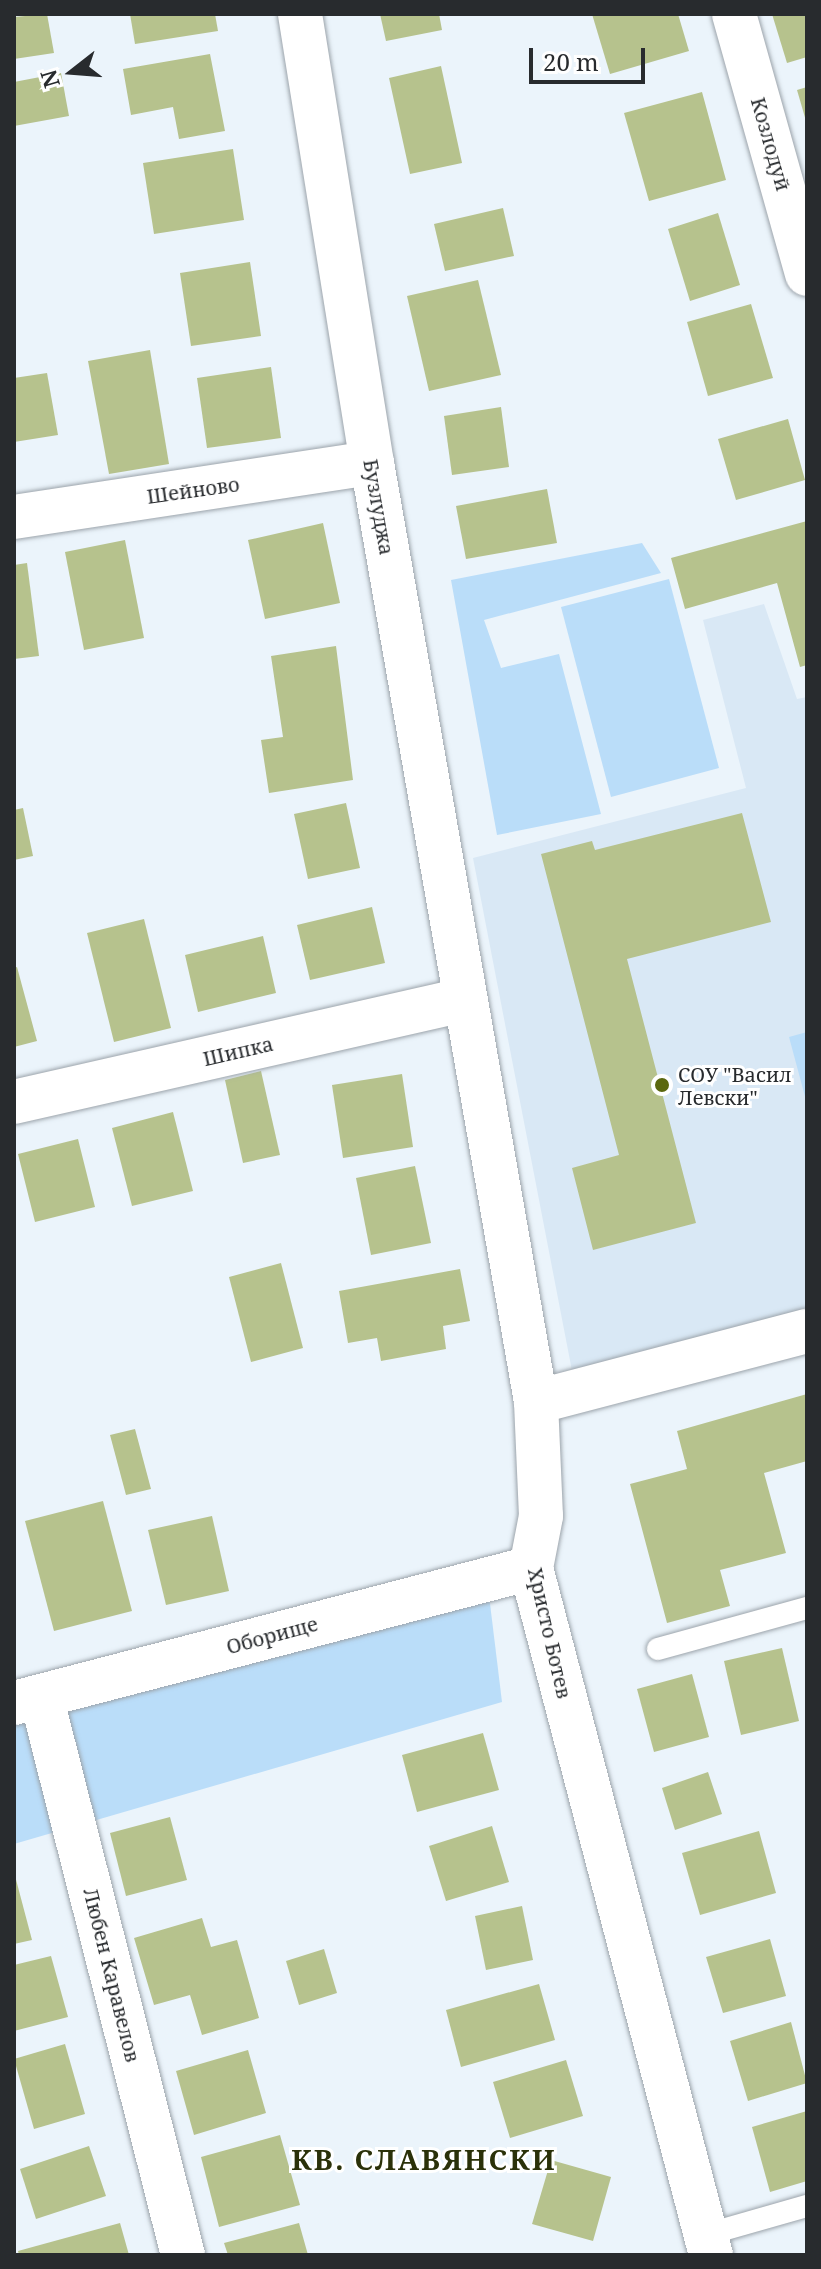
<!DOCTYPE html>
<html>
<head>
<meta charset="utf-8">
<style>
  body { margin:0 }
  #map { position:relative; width:821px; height:2269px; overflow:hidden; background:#ebf4fb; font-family:"Noto Serif",serif }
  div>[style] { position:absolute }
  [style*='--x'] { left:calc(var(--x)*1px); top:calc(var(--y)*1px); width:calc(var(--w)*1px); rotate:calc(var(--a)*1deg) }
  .built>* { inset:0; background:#d9e8f5 }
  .green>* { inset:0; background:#baddf9 }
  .building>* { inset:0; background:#b6c28d }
  .roads { filter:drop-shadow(0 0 2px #9ca4ab) drop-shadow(0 0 2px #9ca4ab) }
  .service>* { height:22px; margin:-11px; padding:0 11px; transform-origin:11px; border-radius:11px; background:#fff }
  .minor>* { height:44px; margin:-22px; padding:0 22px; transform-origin:22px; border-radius:22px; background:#fff }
  .dots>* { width:22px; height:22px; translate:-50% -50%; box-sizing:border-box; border:4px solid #fff; border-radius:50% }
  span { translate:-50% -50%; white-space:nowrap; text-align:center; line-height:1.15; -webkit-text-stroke:6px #fff; paint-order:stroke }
  .street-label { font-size:20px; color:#282b2e }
  .poi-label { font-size:20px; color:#282b2e }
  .left { translate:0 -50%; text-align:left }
  .district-label { font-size:28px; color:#2a3109; font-weight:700; letter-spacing:2px }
  .frame { position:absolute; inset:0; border:16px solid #282b2e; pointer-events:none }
  .north { position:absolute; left:32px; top:32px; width:80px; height:80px; -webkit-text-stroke:6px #fff; paint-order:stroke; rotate:253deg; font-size:22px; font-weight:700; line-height:32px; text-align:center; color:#282b2e }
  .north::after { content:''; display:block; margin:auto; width:28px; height:36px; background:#282b2e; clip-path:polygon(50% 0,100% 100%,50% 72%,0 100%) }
  .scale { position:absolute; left:529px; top:48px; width:116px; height:36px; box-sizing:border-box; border:4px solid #282b2e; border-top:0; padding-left:10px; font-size:24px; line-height:28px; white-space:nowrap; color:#282b2e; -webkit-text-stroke:6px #fff; paint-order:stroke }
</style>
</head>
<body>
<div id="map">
  <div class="built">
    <div style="clip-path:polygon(764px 604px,797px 699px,807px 697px,807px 1312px,573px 1376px,473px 858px,746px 788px,703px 620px)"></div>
  </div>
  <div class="green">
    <div style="clip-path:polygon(642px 543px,661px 573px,484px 620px,501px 668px,559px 654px,601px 814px,497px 835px,451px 580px)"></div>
    <div style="clip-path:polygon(669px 579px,719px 768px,611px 797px,561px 607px)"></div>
    <div style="clip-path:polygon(807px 1032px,807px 1104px,789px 1037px)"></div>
    <div style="clip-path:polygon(487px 1579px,502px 1702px,14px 1844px,14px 1705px)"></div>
  </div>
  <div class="building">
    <div style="clip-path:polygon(47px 14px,54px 53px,14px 59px,14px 17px)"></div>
    <div style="clip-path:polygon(130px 14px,215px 14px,218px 31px,135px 44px)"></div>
    <div style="clip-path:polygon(380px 14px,439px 14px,442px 30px,386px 41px)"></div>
    <div style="clip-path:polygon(592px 14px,678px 14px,689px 51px,610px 74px)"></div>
    <div style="clip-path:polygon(772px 14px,807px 14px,807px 57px,787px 63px)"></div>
    <div style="clip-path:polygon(210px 54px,225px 131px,179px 139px,173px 107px,131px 115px,123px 69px)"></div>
    <div style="clip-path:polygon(441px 66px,462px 163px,410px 174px,389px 78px)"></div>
    <div style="clip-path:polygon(61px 73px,69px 116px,14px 126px,14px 82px)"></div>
    <div style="clip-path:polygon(807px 87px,807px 121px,806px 121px,797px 90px)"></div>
    <div style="clip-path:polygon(702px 92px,726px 180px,649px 201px,624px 113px)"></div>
    <div style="clip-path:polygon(233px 149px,244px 220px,154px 234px,143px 163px)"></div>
    <div style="clip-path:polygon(503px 208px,514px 256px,445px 271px,434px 224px)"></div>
    <div style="clip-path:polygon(718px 213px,740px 285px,690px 301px,668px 229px)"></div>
    <div style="clip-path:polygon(250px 262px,261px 336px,191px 346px,180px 273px)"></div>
    <div style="clip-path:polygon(478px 280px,501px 375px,429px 391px,407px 296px)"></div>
    <div style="clip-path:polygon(751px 304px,773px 378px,708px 396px,687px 322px)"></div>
    <div style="clip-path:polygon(150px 350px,169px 464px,109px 474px,88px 361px)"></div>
    <div style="clip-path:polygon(271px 367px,281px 438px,207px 448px,197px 378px)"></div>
    <div style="clip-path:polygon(47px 373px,58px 435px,14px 442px,14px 378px)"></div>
    <div style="clip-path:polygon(501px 407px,509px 467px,452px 475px,444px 416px)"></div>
    <div style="clip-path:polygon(788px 419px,805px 480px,736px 500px,718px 439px)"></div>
    <div style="clip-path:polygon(547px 489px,557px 543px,466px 559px,456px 506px)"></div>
    <div style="clip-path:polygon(807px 521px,807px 665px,800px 667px,777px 583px,685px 609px,671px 558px)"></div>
    <div style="clip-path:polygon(323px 523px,340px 603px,265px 619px,248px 540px)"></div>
    <div style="clip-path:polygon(125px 540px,144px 638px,84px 650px,65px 552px)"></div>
    <div style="clip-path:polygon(27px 563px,39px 656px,14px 659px,14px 565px)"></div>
    <div style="clip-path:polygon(336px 646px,353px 780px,269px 793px,261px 740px,283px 737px,271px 656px)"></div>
    <div style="clip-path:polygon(346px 803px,360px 868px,308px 879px,294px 814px)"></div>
    <div style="clip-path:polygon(23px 808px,33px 856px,14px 860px,14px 810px)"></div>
    <div style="clip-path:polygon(742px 813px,771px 922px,627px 959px,696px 1223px,593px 1250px,572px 1168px,619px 1155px,541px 854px,592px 841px,595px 850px)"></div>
    <div style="clip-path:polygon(372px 907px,385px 963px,310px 980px,297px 925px)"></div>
    <div style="clip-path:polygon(144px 919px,171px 1028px,114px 1042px,87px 933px)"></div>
    <div style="clip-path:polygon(263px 936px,276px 993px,198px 1012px,185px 955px)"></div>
    <div style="clip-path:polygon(17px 967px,37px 1041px,14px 1047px,14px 968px)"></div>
    <div style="clip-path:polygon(261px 1071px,280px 1155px,243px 1163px,225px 1080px)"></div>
    <div style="clip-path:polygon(402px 1074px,413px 1147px,343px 1158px,332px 1085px)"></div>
    <div style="clip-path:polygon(173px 1112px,193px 1191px,132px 1206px,112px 1128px)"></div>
    <div style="clip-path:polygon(78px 1139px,95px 1207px,35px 1222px,18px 1154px)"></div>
    <div style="clip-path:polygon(415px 1166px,431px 1243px,371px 1255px,356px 1178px)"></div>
    <div style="clip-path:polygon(281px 1263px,303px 1348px,251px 1362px,229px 1277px)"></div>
    <div style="clip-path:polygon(460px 1269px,470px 1321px,443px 1326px,446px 1349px,381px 1361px,377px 1338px,348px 1343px,339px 1291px)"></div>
    <div style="clip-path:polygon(807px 1394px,807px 1461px,764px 1473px,786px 1553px,720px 1570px,730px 1606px,667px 1623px,630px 1484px,687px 1469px,677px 1431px)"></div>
    <div style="clip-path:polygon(135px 1429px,151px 1489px,126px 1495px,110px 1435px)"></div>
    <div style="clip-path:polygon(103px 1501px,132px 1611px,54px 1631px,25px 1521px)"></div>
    <div style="clip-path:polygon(212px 1516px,229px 1591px,166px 1605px,148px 1530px)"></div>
    <div style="clip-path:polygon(782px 1648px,799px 1721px,741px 1735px,724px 1661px)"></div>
    <div style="clip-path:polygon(692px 1674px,709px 1737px,654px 1752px,637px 1689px)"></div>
    <div style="clip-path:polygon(483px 1733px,499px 1790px,417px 1812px,402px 1755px)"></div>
    <div style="clip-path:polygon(708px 1772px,722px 1814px,675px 1830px,662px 1788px)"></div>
    <div style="clip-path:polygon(170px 1817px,187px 1880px,126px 1896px,110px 1833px)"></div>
    <div style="clip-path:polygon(492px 1826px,509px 1882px,446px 1901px,429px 1846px)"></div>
    <div style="clip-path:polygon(759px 1831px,776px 1893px,700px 1915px,682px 1853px)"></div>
    <div style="clip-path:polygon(14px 1872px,32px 1940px,14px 1944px)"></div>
    <div style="clip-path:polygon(522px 1906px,533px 1960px,486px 1970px,475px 1916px)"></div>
    <div style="clip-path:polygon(202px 1918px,211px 1947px,237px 1940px,259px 2018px,202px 2035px,190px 1995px,154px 2005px,134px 1938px)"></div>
    <div style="clip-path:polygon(770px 1939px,786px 1996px,723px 2013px,706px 1957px)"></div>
    <div style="clip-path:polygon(324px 1949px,337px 1993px,299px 2005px,286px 1961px)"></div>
    <div style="clip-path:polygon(51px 1956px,68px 2017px,14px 2031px,14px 1965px)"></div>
    <div style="clip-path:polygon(539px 1984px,555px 2040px,461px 2067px,446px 2010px)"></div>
    <div style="clip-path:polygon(791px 2022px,807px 2083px,748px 2101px,730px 2041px)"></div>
    <div style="clip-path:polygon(65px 2044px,85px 2114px,34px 2129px,14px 2059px)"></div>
    <div style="clip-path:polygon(248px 2050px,266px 2113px,194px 2135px,176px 2071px)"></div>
    <div style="clip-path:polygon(566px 2060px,583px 2116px,510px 2138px,493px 2082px)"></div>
    <div style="clip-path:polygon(807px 2111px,807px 2181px,770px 2192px,752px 2127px)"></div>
    <div style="clip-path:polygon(280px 2135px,300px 2205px,219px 2227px,201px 2157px)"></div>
    <div style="clip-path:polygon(89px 2146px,106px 2196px,36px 2219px,20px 2169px)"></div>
    <div style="clip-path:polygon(551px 2160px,611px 2177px,593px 2241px,532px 2224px)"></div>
    <div style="clip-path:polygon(120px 2223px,129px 2255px,19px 2255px,18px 2251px)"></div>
    <div style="clip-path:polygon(299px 2223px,308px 2255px,228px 2255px,224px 2243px)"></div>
  </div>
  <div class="roads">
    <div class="service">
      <div style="--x:658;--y:1649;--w:155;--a:-15.4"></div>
      <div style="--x:705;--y:2235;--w:106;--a:-15.9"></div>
    </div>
    <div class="minor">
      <div style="--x:300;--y:14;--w:455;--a:80.9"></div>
      <div style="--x:372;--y:463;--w:953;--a:80.09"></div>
      <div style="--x:536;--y:1402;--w:114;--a:87.5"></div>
      <div style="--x:541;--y:1516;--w:53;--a:100.9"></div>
      <div style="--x:531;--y:1568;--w:710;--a:75.32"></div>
      <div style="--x:734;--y:14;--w:270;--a:74.3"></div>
      <div style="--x:14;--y:517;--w:362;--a:-8.6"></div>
      <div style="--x:14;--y:1102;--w:460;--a:-12.8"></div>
      <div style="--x:536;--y:1402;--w:280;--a:-14.7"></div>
      <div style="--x:41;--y:1696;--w:577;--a:75.75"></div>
      <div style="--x:14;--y:1703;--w:534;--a:-14.63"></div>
    </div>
  </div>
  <div class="dots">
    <div style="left:662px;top:1085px;background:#5a670e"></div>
  </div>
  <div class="street-label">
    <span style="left:771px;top:144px;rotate:74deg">Козлодуй</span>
    <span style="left:193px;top:490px;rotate:-8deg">Шейново</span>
    <span style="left:379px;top:507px;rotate:80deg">Бузлуджа</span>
    <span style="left:238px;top:1051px;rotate:-13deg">Шипка</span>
    <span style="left:550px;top:1633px;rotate:77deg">Христо Ботев</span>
    <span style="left:272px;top:1635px;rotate:-15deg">Оборище</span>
    <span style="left:112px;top:1975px;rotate:76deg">Любен Каравелов</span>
  </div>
  <div class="poi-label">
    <span class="left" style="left:678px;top:1086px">СОУ "Васил<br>Левски"</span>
  </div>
  <div class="district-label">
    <span style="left:424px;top:2159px">КВ. СЛАВЯНСКИ</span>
  </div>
  <div class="frame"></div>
  <div class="north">N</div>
  <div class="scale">20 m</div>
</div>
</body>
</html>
